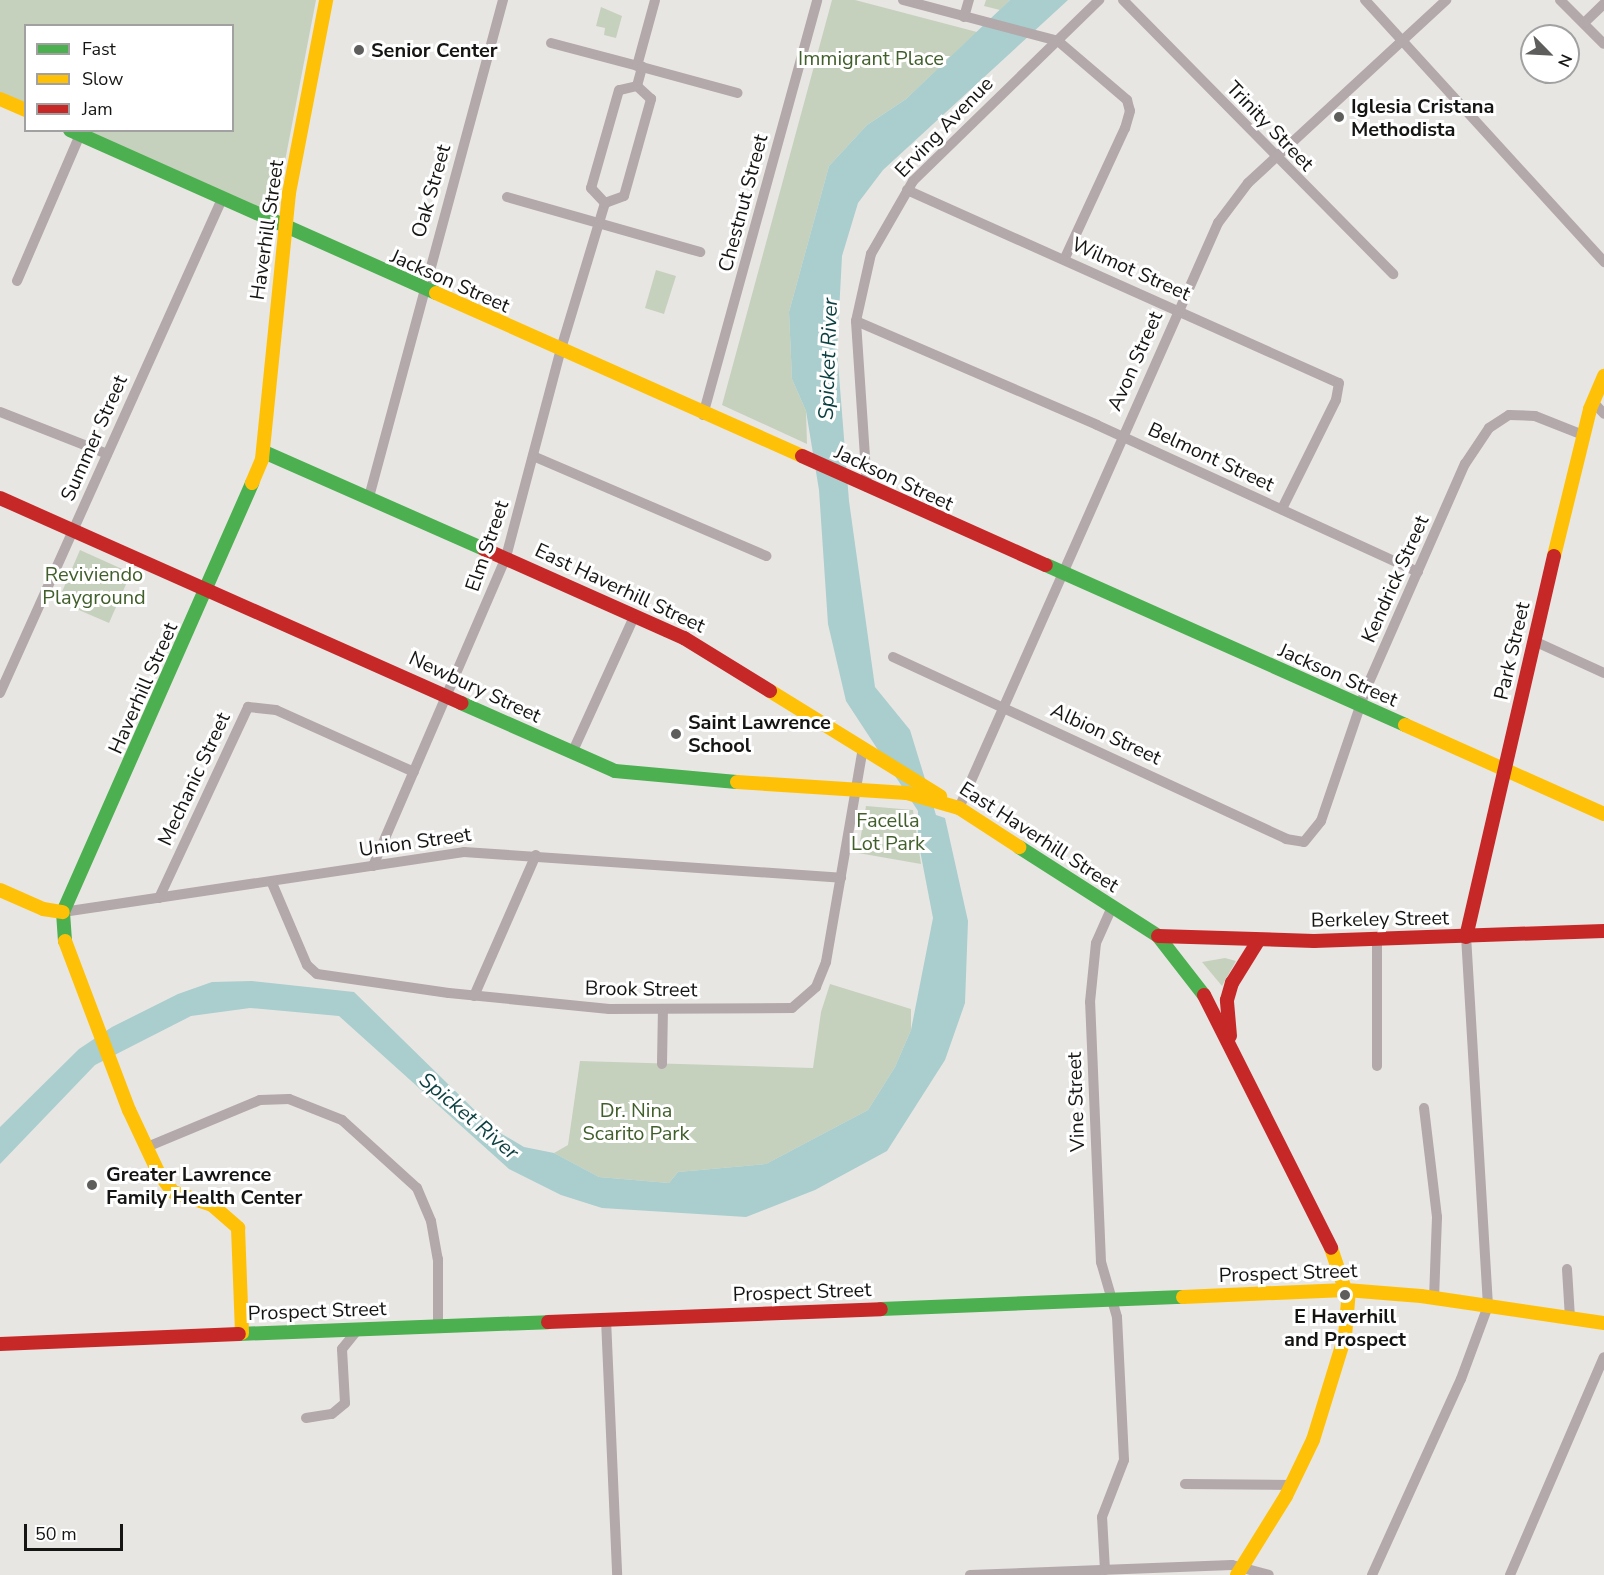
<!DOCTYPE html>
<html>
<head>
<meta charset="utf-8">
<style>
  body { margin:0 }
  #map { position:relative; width:1604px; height:1575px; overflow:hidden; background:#e7e6e3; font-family:"Nunito Sans",sans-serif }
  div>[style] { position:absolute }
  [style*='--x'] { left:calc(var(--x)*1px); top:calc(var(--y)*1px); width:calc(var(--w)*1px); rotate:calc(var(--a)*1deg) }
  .green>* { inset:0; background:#c6d1bd }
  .water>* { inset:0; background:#a9cecd }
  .street>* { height:10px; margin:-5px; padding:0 5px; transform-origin:5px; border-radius:5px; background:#b3a8aa }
  .fast>* { height:14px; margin:-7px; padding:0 7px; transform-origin:7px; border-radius:7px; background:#4caf50 }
  .slow>* { height:14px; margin:-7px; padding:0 7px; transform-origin:7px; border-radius:7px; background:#ffc107 }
  .jam>* { height:14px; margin:-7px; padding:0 7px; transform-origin:7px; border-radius:7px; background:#c62828 }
  .dots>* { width:16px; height:16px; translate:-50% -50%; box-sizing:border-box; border:3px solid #fff; border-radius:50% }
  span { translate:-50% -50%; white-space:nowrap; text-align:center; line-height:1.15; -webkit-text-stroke:6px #fff; paint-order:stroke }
  .poi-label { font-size:20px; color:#151513; font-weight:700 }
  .left { translate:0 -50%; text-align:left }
  .park-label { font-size:20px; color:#415f2b }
  .street-label { font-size:20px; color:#151513 }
  .water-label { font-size:21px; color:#0b3f40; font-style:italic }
  .legend { position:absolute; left:24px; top:24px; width:210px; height:108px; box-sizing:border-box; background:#fff; border:2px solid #a1a1a1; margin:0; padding:8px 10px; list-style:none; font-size:18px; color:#151513 }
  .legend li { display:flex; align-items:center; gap:12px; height:30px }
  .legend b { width:30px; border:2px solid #a1a1a1 }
  .north { position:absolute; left:1520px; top:24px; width:60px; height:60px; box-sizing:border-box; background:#fff; border:2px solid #a1a1a1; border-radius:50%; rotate:114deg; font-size:16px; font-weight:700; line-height:24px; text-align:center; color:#151513 }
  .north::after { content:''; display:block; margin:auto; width:21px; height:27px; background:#5e5e5c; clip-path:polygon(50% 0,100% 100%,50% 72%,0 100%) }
  .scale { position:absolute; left:24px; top:1524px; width:99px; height:27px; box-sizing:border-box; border:3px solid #151513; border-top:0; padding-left:8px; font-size:18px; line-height:21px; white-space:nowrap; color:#151513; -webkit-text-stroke:4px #fff; paint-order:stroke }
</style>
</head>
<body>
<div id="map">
  <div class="green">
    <div style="clip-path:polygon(0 0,316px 0,274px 218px,83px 131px,232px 130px,232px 26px,26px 26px,25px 104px,0 93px)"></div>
    <div style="clip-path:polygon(832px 0,855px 0,977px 32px,906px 99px,867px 125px,829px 166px,789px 312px,792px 379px,806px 411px,807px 444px,722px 405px)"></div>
    <div style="clip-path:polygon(986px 0,1010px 0,1000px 10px,984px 6px)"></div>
    <div style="clip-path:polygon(601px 7px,622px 16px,616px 38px,604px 35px,605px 28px,596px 26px)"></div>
    <div style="clip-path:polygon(656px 270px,676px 276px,664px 314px,645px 308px)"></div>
    <div style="clip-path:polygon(80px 550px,131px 573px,109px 623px,58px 601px)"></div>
    <div style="clip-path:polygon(866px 806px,913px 810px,921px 864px,858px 853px)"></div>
    <div style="clip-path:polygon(1225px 958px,1236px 961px,1222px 986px,1202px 962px)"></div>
    <div style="clip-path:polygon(830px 984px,911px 1009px,911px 1030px,895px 1067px,868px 1110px,766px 1164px,678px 1172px,669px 1183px,599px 1177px,554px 1153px,568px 1145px,580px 1061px,813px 1068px,821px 1012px)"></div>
  </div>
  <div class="water">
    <div style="clip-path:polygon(1010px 0,1068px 0,883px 170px,858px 203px,842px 256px,837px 350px,849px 501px,875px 687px,910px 730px,936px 815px,945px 818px,968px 921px,965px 1003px,945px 1060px,887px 1151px,815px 1190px,746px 1217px,602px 1208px,561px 1195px,509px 1169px,339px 1016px,250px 1008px,191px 1016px,95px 1065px,0 1164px,0 1127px,79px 1049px,112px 1027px,178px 994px,212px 982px,252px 981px,354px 992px,495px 1130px,524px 1147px,554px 1153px,599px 1177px,669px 1183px,678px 1172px,766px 1164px,868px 1110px,895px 1067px,911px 1030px,933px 918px,918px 840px,918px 811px,846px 701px,828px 624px,819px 490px,806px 411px,792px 379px,789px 312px,829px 166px,867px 125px,906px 99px)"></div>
  </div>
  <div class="street">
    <div style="--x:903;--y:0;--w:160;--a:14.8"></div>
    <div style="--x:1058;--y:41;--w:91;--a:40.5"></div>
    <div style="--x:1127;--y:100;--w:11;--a:75"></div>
    <div style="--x:1130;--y:111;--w:18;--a:106"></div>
    <div style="--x:1125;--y:128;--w:145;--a:114.8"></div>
    <div style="--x:1123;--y:0;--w:385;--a:45.4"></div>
    <div style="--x:1365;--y:0;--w:355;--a:47.6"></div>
    <div style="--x:1560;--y:0;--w:62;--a:45"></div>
    <div style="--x:964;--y:17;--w:18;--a:-74"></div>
    <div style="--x:1584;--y:23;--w:28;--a:-44"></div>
    <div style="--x:551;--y:43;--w:94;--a:14.8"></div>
    <div style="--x:637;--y:66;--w:68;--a:-74.7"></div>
    <div style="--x:637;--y:86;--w:20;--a:-75"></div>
    <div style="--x:642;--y:67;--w:99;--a:15.2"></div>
    <div style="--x:907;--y:190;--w:473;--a:24.1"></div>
    <div style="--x:1339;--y:383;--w:17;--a:100"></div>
    <div style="--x:1336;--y:400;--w:122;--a:116.4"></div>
    <div style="--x:507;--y:197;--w:201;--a:15.9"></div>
    <div style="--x:17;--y:281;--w:159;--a:-66.7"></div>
    <div style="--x:856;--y:321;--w:262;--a:23.3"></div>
    <div style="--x:1097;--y:425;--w:353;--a:24.6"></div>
    <div style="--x:1593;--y:402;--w:16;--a:47"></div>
    <div style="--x:0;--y:412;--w:115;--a:21.4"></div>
    <div style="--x:703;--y:415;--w:430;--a:-74.6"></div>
    <div style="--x:533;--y:456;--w:254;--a:23.2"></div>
    <div style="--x:867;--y:487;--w:166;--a:-93.8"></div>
    <div style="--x:856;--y:321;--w:69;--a:-77.4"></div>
    <div style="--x:871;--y:254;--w:84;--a:-60.1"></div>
    <div style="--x:913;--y:181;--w:260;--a:-44.2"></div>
    <div style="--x:369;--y:497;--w:515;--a:-74.91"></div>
    <div style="--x:1534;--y:641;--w:77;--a:24.6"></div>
    <div style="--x:893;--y:657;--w:433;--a:24.8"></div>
    <div style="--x:1286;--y:839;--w:18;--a:9"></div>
    <div style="--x:1304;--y:842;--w:27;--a:-51"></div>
    <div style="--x:1321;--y:821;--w:139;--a:-71.2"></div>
    <div style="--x:1366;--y:689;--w:246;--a:-66.3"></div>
    <div style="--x:1465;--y:464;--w:43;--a:-56.3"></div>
    <div style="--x:1489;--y:428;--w:24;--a:-33"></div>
    <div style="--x:1509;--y:415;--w:26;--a:2"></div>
    <div style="--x:1535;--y:416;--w:52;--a:21.6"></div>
    <div style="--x:0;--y:693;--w:542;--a:-65.8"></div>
    <div style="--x:572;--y:753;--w:152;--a:-65.5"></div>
    <div style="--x:954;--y:805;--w:6;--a:31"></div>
    <div style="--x:959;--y:808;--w:640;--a:-66.12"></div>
    <div style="--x:1218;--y:223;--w:50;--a:-53.1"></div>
    <div style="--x:1248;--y:183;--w:270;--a:-42.7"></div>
    <div style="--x:373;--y:866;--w:336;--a:-66.7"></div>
    <div style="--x:506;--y:557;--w:212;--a:-75.2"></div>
    <div style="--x:560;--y:352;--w:156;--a:-73.2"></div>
    <div style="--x:605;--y:203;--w:20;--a:-20"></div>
    <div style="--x:624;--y:196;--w:101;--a:-74.4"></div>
    <div style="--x:651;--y:99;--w:19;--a:-137"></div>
    <div style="--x:637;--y:86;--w:18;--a:167"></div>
    <div style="--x:619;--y:90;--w:102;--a:105.9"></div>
    <div style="--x:591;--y:188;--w:21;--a:47"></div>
    <div style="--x:272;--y:883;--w:89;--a:66.9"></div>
    <div style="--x:307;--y:965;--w:13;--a:42"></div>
    <div style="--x:317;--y:974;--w:133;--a:8.2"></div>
    <div style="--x:449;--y:993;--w:161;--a:5.7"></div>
    <div style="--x:609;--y:1009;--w:183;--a:-0.3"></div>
    <div style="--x:792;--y:1008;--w:32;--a:-41"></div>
    <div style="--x:816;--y:987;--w:27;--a:-68"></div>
    <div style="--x:826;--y:962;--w:217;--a:-80.2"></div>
    <div style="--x:159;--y:898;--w:211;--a:-65"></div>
    <div style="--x:248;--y:707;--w:28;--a:6"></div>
    <div style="--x:276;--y:710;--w:151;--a:24.2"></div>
    <div style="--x:63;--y:912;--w:405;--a:-8.5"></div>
    <div style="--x:464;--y:852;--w:378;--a:3.9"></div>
    <div style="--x:1377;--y:939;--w:127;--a:90"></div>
    <div style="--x:474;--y:996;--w:154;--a:-66.3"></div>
    <div style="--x:662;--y:1064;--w:55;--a:-89"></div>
    <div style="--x:1424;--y:1108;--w:110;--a:83.2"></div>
    <div style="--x:1437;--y:1217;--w:81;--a:92.1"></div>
    <div style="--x:147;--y:1147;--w:122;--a:-22.6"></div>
    <div style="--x:260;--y:1100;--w:29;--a:-2"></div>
    <div style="--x:289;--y:1099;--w:57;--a:21.6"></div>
    <div style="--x:342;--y:1120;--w:101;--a:42.2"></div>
    <div style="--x:417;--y:1188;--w:36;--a:67"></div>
    <div style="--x:431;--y:1221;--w:39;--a:80"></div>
    <div style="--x:438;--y:1259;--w:66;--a:90"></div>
    <div style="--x:1567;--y:1269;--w:49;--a:86.5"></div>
    <div style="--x:606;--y:1319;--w:256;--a:87.5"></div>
    <div style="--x:306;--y:1418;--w:26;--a:-9"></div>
    <div style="--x:332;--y:1414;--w:17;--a:-40"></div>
    <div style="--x:345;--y:1403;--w:54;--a:-93.2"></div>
    <div style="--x:342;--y:1349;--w:26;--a:-51"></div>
    <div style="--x:1185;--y:1484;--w:107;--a:0.5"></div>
    <div style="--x:1105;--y:1570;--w:53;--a:-93.2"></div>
    <div style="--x:1102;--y:1517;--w:61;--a:-68.9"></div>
    <div style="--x:1124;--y:1460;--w:143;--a:-92.8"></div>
    <div style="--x:1117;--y:1317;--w:57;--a:-106.2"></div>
    <div style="--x:1101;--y:1262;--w:260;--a:-92.4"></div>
    <div style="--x:1090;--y:1002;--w:59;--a:-84.2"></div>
    <div style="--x:1096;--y:943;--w:39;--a:-66"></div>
    <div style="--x:970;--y:1575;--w:262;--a:-2.2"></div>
    <div style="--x:1232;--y:1565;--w:38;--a:15"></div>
    <div style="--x:1372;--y:1575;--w:215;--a:-65.6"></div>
    <div style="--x:1461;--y:1379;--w:78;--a:-69.7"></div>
    <div style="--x:1488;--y:1306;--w:370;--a:-93.4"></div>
    <div style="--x:1510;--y:1575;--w:237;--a:-66.7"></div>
  </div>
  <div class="fast">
    <div style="--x:70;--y:130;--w:401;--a:24"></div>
    <div style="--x:264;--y:452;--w:240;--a:23.8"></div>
    <div style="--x:1046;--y:565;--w:393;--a:24"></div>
    <div style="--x:461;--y:703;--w:168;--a:23.8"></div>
    <div style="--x:615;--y:771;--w:122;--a:5.2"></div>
    <div style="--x:1019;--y:847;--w:165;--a:32.6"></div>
    <div style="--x:1158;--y:936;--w:75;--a:52.1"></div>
    <div style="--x:65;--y:941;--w:29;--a:-94"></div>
    <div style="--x:63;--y:912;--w:469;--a:-66.2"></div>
    <div style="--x:881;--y:1309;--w:302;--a:-2.3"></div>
    <div style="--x:239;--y:1334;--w:309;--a:-2.2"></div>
  </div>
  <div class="slow">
    <div style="--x:0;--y:99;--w:28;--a:23"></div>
    <div style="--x:436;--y:293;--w:401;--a:24"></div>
    <div style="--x:252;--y:483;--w:26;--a:-67"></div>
    <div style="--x:262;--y:459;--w:267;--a:-84.2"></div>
    <div style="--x:289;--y:193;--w:197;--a:-79.1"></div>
    <div style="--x:1554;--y:556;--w:151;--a:-76.2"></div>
    <div style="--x:1590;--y:409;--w:36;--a:-67"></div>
    <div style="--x:770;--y:691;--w:200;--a:31.7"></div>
    <div style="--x:1405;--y:725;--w:218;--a:24.1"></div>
    <div style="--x:737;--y:782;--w:170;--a:3.7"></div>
    <div style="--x:907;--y:793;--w:54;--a:16.1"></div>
    <div style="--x:959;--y:808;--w:72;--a:33"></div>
    <div style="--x:0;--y:890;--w:47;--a:23.8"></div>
    <div style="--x:43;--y:909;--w:20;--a:9"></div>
    <div style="--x:65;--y:941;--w:181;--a:69.3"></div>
    <div style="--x:129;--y:1110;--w:68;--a:64.9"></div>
    <div style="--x:158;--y:1172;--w:25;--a:53"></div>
    <div style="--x:173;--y:1192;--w:41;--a:18.4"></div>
    <div style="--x:212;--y:1205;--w:35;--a:41"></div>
    <div style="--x:238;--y:1228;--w:105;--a:87.8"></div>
    <div style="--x:1183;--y:1297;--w:163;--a:-2.5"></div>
    <div style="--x:1346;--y:1290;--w:75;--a:4.6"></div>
    <div style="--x:1421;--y:1296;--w:185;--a:8.4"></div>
    <div style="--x:1237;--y:1575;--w:93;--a:-58.2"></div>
    <div style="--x:1286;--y:1496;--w:62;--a:-64.3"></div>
    <div style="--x:1313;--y:1440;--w:109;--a:-72.9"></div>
    <div style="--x:1345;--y:1336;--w:38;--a:-85"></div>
    <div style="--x:1348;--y:1298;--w:53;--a:-108.8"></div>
  </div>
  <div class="jam">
    <div style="--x:802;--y:456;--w:267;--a:24.1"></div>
    <div style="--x:0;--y:498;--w:505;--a:23.97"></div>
    <div style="--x:484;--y:549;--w:219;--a:24"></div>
    <div style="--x:684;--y:638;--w:101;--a:31.6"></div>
    <div style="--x:1158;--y:936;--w:156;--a:1.8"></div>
    <div style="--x:1314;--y:941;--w:290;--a:-2"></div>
    <div style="--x:1466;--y:937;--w:391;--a:-77"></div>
    <div style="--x:1204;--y:995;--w:283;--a:63.3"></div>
    <div style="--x:1230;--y:1036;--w:36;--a:-95"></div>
    <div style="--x:1227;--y:1000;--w:18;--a:-74"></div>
    <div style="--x:1232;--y:983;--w:49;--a:-58.2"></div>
    <div style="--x:548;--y:1322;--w:333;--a:-2.2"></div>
    <div style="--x:0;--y:1344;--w:239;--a:-2.4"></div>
  </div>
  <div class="dots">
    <div style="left:359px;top:50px;background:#5e5e5c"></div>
    <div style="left:1339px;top:117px;background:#5e5e5c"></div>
    <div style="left:676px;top:734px;background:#5e5e5c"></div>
    <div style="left:92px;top:1185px;background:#5e5e5c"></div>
    <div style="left:1345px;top:1295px;background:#5e5e5c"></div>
  </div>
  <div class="poi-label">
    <span class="left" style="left:371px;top:50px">Senior Center</span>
    <span class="left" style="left:1351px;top:118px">Iglesia Cristana<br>Methodista</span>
    <span class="left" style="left:688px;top:734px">Saint Lawrence<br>School</span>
    <span class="left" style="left:106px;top:1186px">Greater Lawrence<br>Family Health Center</span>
    <span style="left:1345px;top:1328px">E Haverhill<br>and Prospect</span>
  </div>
  <div class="park-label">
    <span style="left:871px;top:58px">Immigrant Place</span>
    <span style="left:94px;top:586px">Reviviendo<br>Playground</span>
    <span style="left:888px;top:832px">Facella<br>Lot Park</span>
    <span style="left:636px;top:1122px">Dr. Nina<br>Scarito Park</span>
  </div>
  <div class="street-label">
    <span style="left:1270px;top:126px;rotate:46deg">Trinity Street</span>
    <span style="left:944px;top:127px;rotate:-46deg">Erving Avenue</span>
    <span style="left:431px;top:191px;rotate:-74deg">Oak Street</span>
    <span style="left:743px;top:203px;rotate:-75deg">Chestnut Street</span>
    <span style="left:267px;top:230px;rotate:-82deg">Haverhill Street</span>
    <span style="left:1131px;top:269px;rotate:24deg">Wilmot Street</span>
    <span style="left:450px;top:281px;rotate:24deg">Jackson Street</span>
    <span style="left:1135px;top:361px;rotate:-66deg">Avon Street</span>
    <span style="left:94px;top:438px;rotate:-66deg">Summer Street</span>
    <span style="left:1211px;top:457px;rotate:25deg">Belmont Street</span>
    <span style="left:894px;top:478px;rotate:25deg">Jackson Street</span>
    <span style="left:487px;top:546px;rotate:-71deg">Elm Street</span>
    <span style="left:1395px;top:579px;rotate:-66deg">Kendrick Street</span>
    <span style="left:620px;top:588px;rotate:25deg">East Haverhill Street</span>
    <span style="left:1512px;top:651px;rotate:-77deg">Park Street</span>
    <span style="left:1338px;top:675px;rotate:24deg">Jackson Street</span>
    <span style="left:475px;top:687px;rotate:25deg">Newbury Street</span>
    <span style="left:143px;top:688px;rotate:-66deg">Haverhill Street</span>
    <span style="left:1106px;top:734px;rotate:25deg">Albion Street</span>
    <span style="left:194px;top:779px;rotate:-65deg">Mechanic Street</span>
    <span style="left:1039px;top:837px;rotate:33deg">East Haverhill Street</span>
    <span style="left:415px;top:842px;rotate:-8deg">Union Street</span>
    <span style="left:1380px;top:919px;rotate:-1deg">Berkeley Street</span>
    <span style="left:641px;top:989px;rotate:1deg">Brook Street</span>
    <span style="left:1076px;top:1102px;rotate:-92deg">Vine Street</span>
    <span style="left:1288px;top:1273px;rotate:-2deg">Prospect Street</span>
    <span style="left:802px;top:1292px;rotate:-2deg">Prospect Street</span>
    <span style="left:317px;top:1311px;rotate:-2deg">Prospect Street</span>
  </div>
  <div class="water-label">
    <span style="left:828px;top:359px;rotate:-88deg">Spicket River</span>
    <span style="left:469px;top:1116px;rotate:40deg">Spicket River</span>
  </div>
  <ul class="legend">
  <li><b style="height:8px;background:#4caf50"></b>Fast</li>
  <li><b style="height:8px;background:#ffc107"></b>Slow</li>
  <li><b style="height:8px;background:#c62828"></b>Jam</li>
  </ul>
  <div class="north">N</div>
  <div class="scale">50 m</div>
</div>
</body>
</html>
